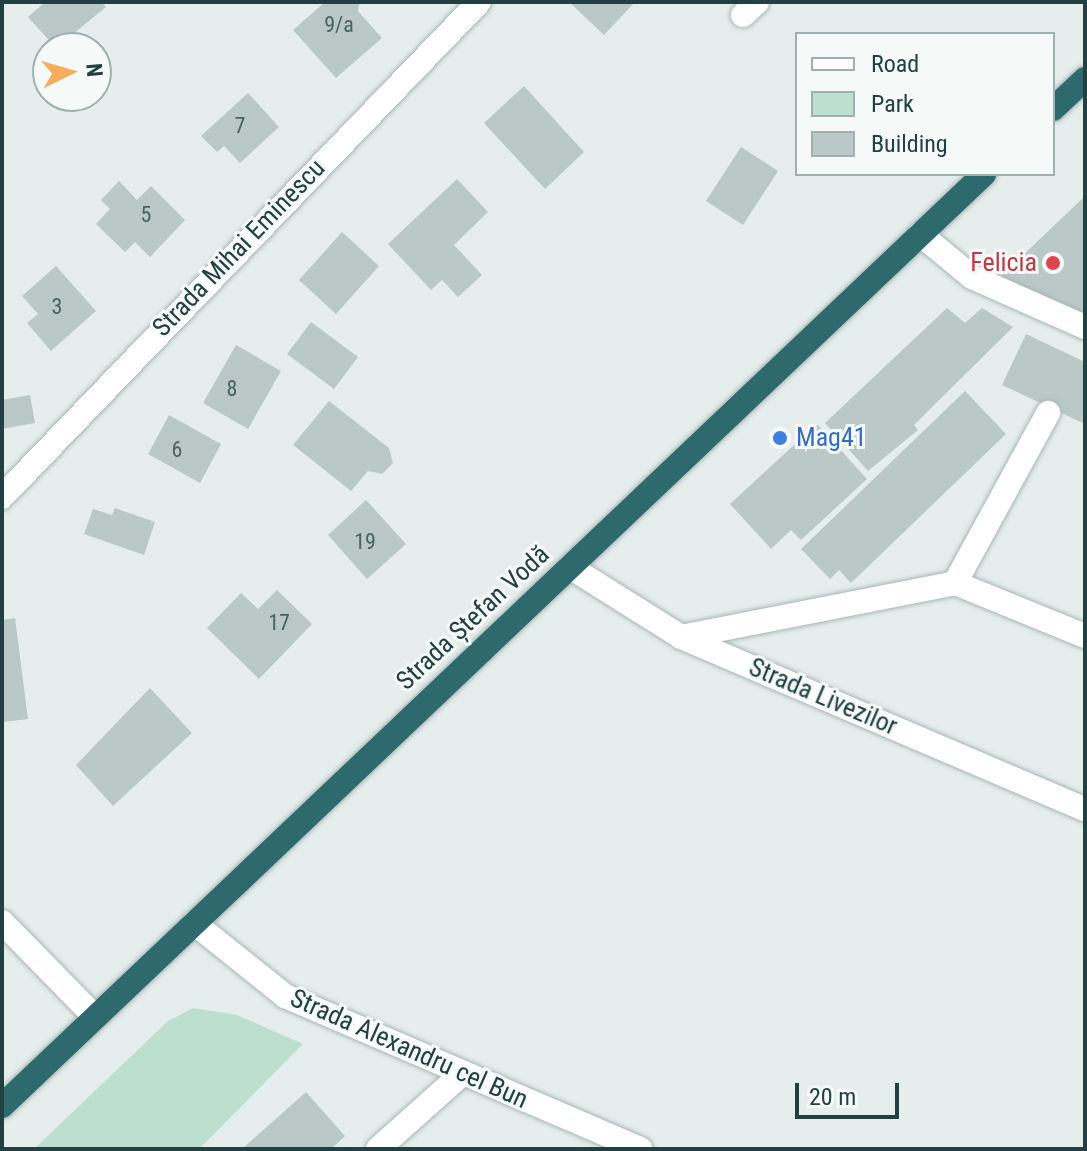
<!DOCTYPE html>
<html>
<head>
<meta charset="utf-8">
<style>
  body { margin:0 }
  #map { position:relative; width:1087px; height:1151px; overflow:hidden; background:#e5eeec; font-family:"Roboto Condensed",sans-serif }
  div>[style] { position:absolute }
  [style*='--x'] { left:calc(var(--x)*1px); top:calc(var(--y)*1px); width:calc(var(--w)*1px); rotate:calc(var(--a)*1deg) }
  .green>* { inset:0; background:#bddfd0 }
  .building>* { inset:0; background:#bac9c7 }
  .roads { filter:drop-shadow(0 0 2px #a7b6b5) drop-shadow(0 0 2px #a7b6b5) }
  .minor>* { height:24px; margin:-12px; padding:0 12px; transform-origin:12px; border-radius:12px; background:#fff }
  .highway>* { height:24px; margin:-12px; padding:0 12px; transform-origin:12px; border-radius:12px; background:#2e696d }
  .dots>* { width:22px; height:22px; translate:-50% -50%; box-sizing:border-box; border:4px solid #f5faf9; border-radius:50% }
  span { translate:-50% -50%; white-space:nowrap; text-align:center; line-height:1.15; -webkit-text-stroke:6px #f5faf9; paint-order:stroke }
  .number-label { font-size:22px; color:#496262 }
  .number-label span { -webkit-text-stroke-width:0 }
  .street-label { font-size:26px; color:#234041 }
  .health-label { font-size:26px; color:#be3a42 }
  .right { translate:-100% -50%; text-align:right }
  .shop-label { font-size:26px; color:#366cbe }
  .left { translate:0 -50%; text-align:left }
  .frame { position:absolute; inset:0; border:4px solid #234041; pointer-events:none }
  .legend { position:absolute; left:795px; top:32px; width:260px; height:144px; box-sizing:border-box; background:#f5faf9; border:2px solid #a1b0af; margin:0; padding:10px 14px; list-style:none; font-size:24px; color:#234041 }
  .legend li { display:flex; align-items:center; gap:16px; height:40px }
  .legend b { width:40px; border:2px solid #a1b0af }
  .north { position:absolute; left:32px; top:32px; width:80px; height:80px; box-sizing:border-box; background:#f5faf9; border:2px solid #a1b0af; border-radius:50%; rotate:85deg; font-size:22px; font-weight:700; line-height:32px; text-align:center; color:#234041 }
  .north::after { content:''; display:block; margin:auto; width:28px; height:36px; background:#f4ac5d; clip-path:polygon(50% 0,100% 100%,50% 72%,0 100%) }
  .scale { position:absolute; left:795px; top:1083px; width:104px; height:36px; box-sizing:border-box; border:4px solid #234041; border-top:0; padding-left:10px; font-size:24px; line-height:28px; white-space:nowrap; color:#234041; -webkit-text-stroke:6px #f5faf9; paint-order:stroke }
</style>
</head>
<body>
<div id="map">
  <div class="green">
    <div style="clip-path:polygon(193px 1008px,237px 1015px,303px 1044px,199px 1149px,34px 1149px,168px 1021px)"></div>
  </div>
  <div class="building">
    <div style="clip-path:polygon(45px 2px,101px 2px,106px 7px,56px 48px,28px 17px)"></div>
    <div style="clip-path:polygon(325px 2px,359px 2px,358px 11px,382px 38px,336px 78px,293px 30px)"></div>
    <div style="clip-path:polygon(569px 2px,635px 2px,604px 35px)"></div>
    <div style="clip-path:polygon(524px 86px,584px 152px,545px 189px,484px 123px)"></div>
    <div style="clip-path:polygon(248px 93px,279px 127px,240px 163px,224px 146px,217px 152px,201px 136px)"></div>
    <div style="clip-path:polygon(741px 147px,778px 171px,743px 225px,706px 201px)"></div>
    <div style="clip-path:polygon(457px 179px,488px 212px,454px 245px,482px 275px,458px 297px,442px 280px,431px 290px,388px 244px)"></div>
    <div style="clip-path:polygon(119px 181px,137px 200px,151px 186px,185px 220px,150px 257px,135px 242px,125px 252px,96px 224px,110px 209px,101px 200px)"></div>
    <div style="clip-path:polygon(1085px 196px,1085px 318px,997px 280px)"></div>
    <div style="clip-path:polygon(342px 232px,379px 266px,336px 314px,299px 280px)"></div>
    <div style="clip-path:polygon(56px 266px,96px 311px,51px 351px,27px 323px,38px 314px,22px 296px)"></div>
    <div style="clip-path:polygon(947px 308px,965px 323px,982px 308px,1013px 327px,914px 425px,918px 430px,868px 471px,825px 423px)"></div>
    <div style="clip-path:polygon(311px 322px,358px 357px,334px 389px,287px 354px)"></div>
    <div style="clip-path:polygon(1026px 334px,1085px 362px,1085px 424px,1002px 385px)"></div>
    <div style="clip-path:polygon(236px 345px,281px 371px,248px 429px,203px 403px)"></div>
    <div style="clip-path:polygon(965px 391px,1006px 434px,851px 583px,839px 570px,830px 579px,801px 549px)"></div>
    <div style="clip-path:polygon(30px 395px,35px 423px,2px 429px,2px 400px)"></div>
    <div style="clip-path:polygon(329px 401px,389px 448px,393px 463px,382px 474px,368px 471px,351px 491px,293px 445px)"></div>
    <div style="clip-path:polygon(169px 415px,221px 444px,200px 483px,148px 454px)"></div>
    <div style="clip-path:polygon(817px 424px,867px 479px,801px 540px,791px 530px,771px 549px,730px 504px)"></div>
    <div style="clip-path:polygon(366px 500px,406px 544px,367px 579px,328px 535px)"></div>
    <div style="clip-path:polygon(115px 508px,155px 522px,144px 555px,84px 534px,93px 509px,112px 515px)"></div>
    <div style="clip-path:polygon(277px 590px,312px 624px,259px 679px,207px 628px,241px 593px,258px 609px)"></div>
    <div style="clip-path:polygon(15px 618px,28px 719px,2px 722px,2px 620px)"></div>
    <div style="clip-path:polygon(150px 688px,192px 733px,113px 806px,76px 765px)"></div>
    <div style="clip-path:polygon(306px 1092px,345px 1136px,331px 1149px,242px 1149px)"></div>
  </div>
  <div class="roads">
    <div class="minor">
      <div style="--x:743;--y:15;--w:19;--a:-43"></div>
      <div style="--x:920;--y:234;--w:67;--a:39.6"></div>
      <div style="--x:972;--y:277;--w:124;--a:23.9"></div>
      <div style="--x:2;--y:497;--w:687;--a:-46.06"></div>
      <div style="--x:570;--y:567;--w:131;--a:32.2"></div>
      <div style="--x:681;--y:637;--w:439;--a:23.1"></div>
      <div style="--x:955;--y:583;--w:194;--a:-61.3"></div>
      <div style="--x:681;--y:637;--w:279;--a:-11.1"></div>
      <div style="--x:955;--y:583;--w:140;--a:22.2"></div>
      <div style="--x:2;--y:922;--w:132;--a:45.6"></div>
      <div style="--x:194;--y:923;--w:117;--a:38.7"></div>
      <div style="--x:285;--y:996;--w:387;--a:23.3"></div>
      <div style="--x:378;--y:1149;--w:114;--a:-41.8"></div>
    </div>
    <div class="highway">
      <div style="--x:1053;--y:109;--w:44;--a:-43.2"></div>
      <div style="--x:2;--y:1106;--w:1354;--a:-43.5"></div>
    </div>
  </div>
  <div class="dots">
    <div style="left:1053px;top:263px;background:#e0444e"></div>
    <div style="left:780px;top:438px;background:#3f7fe0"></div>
  </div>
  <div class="number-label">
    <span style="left:339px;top:25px">9/a</span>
    <span style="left:240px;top:126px">7</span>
    <span style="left:146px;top:215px">5</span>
    <span style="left:57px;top:307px">3</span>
    <span style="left:232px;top:389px">8</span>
    <span style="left:177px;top:450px">6</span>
    <span style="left:365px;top:542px">19</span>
    <span style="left:279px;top:623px">17</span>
  </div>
  <div class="street-label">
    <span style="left:239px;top:248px;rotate:-46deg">Strada Mihai Eminescu</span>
    <span style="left:473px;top:618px;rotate:-43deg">Strada Ștefan Vodă</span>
    <span style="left:823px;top:697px;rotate:23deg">Strada Livezilor</span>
    <span style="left:409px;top:1049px;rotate:24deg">Strada Alexandru cel Bun</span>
  </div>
  <div class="health-label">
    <span class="right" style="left:1037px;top:263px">Felicia</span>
  </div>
  <div class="shop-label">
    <span class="left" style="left:796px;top:438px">Mag41</span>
  </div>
  <div class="frame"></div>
  <ul class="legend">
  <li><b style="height:10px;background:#fff"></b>Road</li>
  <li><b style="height:22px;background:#bddfd0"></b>Park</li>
  <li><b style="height:22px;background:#bac9c7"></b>Building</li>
  </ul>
  <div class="north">N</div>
  <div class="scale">20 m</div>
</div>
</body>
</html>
